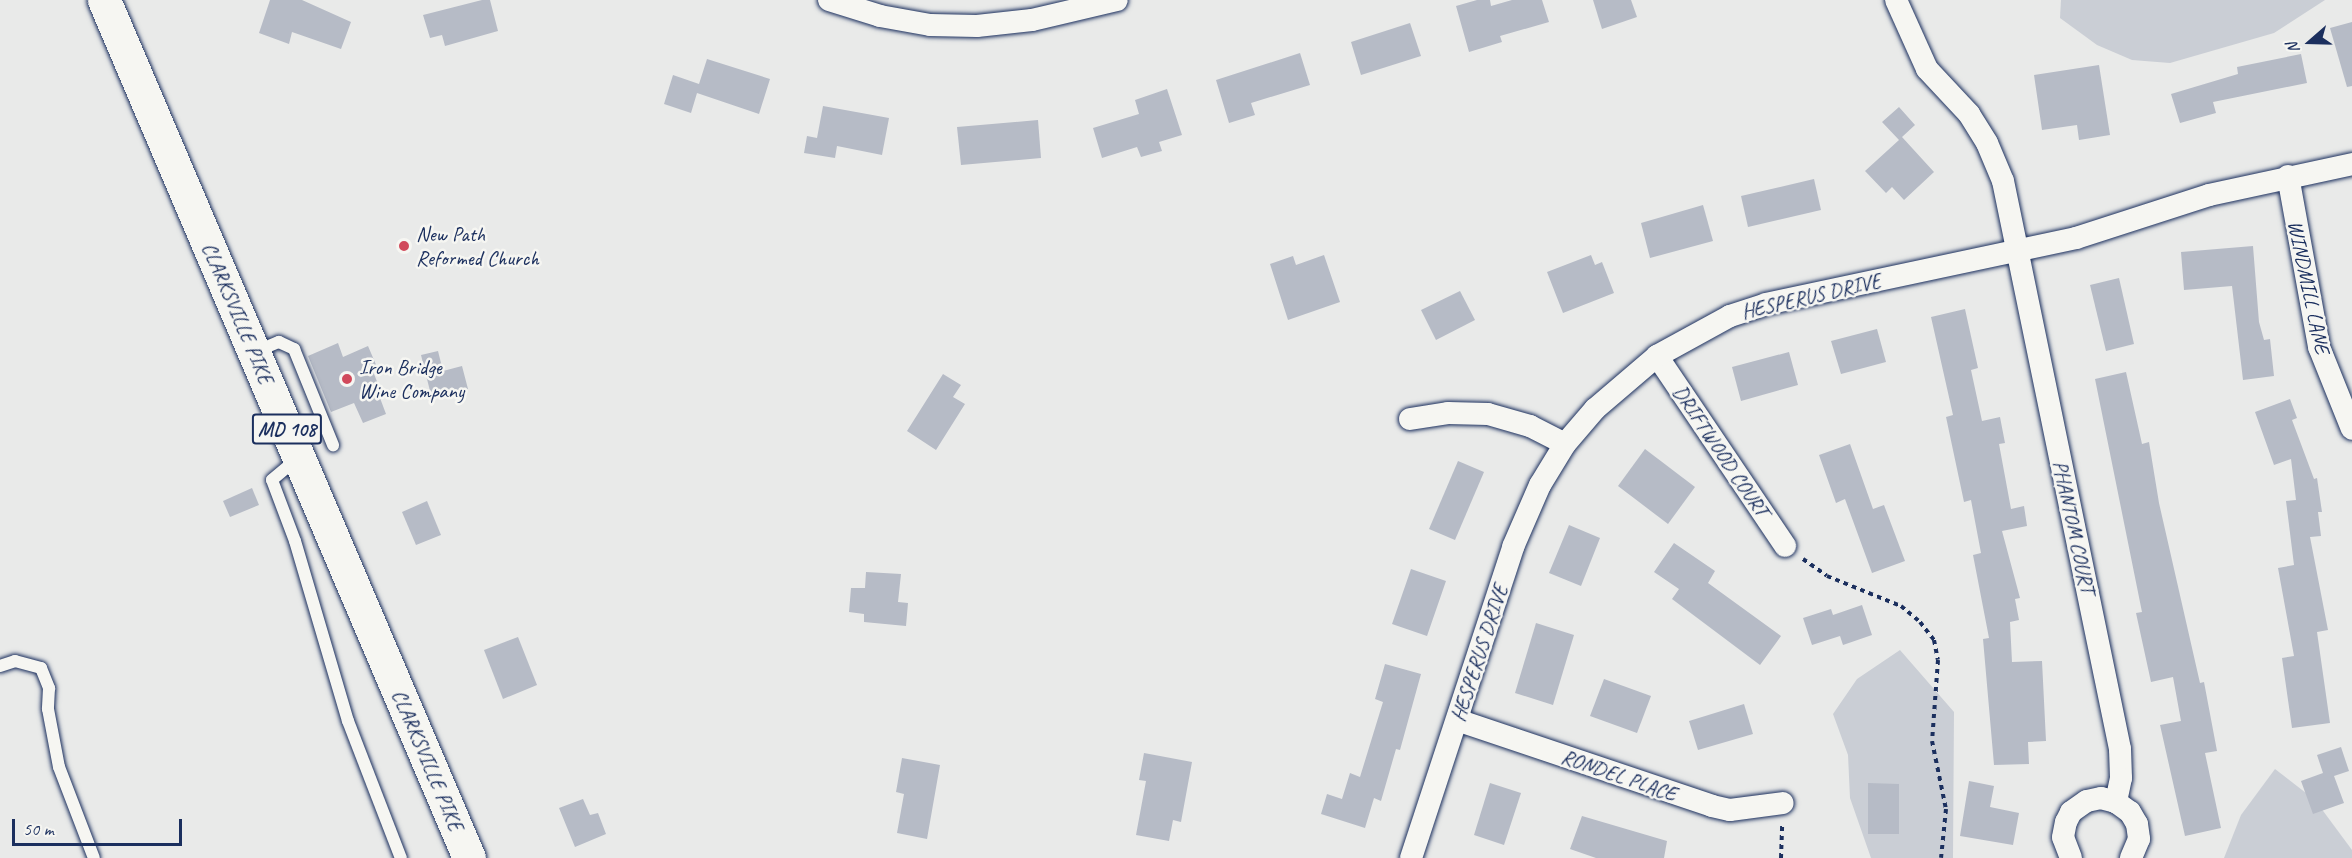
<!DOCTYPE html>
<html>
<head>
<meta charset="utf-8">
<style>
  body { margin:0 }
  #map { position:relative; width:2352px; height:858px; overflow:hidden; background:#e9eae9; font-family:Caveat,sans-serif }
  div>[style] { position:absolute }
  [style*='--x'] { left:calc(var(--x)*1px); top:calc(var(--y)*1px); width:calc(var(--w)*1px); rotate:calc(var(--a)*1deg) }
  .green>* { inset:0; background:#caced5 }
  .building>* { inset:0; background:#b6bbc6 }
  .path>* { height:4px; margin-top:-2px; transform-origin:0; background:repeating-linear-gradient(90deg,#1b2f5e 0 4.5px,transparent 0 9px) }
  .roads { filter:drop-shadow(0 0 2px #1b2f5e) drop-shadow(0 0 2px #1b2f5e) }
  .service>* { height:12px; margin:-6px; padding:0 6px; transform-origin:6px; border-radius:6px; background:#f6f6f2 }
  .minor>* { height:22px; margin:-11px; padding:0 11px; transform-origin:11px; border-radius:11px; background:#f6f6f2 }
  .primary>* { height:33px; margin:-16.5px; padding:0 16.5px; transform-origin:16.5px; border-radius:16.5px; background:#f6f6f2 }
  .dots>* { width:16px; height:16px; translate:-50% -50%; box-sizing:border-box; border:3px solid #f6f6f2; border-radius:50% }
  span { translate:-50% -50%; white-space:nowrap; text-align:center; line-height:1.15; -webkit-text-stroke:5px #f6f6f2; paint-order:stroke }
  .shield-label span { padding:2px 4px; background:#f6f6f2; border:2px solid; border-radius:4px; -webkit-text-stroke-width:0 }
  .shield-label { font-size:20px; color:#1b2f5e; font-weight:700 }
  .poi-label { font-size:21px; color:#1b2f5e }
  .left { translate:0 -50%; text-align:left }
  .street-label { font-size:21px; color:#1b2f5e }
  .north { position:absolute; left:2280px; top:12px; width:60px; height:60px; -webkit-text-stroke:4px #f6f6f2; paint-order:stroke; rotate:250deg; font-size:16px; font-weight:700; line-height:24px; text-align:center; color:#1b2f5e }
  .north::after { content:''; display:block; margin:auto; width:21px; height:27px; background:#1b2f5e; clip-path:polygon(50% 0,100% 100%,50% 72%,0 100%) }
  .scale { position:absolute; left:12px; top:819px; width:170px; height:27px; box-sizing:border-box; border:3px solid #1b2f5e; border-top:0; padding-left:8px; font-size:18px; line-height:21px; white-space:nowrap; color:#1b2f5e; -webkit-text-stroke:4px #f6f6f2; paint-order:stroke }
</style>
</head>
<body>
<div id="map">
  <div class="green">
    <div style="clip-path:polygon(2061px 0,2325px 0,2274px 33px,2170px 63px,2132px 60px,2097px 45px,2060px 18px)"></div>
    <div style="clip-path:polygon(1900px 650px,1954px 712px,1953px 858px,1871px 858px,1850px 798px,1848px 755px,1833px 714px,1857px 679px)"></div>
    <div style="clip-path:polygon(2275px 769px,2315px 800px,2352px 850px,2352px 858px,2224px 858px,2241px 815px)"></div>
  </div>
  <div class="building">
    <div style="clip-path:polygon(270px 0,302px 0,351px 22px,341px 49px,292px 32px,289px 44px,259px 33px)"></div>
    <div style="clip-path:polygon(482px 0,490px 0,498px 31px,445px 46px,442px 35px,430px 38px,423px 15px)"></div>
    <div style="clip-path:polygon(1477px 0,1490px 0,1491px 6px,1512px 0,1542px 0,1549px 22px,1500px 36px,1502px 42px,1469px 52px,1456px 6px)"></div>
    <div style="clip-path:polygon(1593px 0,1631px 0,1637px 17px,1602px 29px)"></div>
    <div style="clip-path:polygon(2352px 22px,2352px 86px,2347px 87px,2330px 28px)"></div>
    <div style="clip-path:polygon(1410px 23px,1421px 56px,1361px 75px,1351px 42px)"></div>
    <div style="clip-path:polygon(1300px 53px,1310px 85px,1251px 103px,1255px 115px,1229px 123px,1216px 80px)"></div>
    <div style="clip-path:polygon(2301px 54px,2307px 83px,2213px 102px,2216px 113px,2180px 123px,2171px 94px,2238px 74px,2237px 67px)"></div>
    <div style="clip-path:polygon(707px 59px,770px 79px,759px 114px,697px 93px,691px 113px,664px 104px,673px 75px,699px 84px)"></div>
    <div style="clip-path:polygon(2099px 65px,2110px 135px,2079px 140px,2077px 125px,2042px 130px,2034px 75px)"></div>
    <div style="clip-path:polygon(1167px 89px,1182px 135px,1159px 142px,1162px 151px,1141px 157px,1137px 147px,1102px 158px,1093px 128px,1139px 114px,1135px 100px)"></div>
    <div style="clip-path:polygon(823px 106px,889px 118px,882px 155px,837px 146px,835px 158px,804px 153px,807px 136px,817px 138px)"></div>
    <div style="clip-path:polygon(1899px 107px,1915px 125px,1902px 137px,1934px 172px,1904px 200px,1892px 187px,1886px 193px,1865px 171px,1899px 140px,1882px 122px)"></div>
    <div style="clip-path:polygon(1038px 120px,1041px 158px,961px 165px,957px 127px)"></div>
    <div style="clip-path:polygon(1814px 179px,1821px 210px,1748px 227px,1741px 196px)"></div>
    <div style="clip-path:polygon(1703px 205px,1713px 241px,1650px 258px,1641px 223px)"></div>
    <div style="clip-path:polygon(2253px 246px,2259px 322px,2264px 340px,2270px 339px,2274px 376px,2243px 380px,2232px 286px,2184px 290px,2181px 252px)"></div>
    <div style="clip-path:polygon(1324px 255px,1340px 302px,1288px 320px,1270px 264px,1293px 256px,1296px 265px)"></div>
    <div style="clip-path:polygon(1591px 255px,1595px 265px,1602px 262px,1614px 293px,1563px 313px,1547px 272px)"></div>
    <div style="clip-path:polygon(2119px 278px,2134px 344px,2106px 351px,2090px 285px)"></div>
    <div style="clip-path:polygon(1460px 291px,1475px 320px,1436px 340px,1421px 310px)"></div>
    <div style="clip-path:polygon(1965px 309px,1978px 368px,1971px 370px,1982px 421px,2000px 417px,2005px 443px,1999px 444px,2011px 509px,2024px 506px,2027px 526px,2002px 531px,2020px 598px,2015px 599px,2019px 620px,2010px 622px,2012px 662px,2042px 661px,2046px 741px,2028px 742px,2029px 764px,1994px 765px,1983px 639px,1989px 638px,1973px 555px,1981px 553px,1971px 500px,1964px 502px,1946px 417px,1953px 415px,1931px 317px)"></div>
    <div style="clip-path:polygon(1877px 329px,1886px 362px,1841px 374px,1831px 341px)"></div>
    <div style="clip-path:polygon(338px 343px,343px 357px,368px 346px,377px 367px,372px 369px,380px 389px,377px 390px,386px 414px,363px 423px,354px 403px,331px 412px,308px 356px)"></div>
    <div style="clip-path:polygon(438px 351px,443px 371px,462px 366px,468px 389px,432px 399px,421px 355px)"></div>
    <div style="clip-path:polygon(1789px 352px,1798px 385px,1741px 401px,1732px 367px)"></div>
    <div style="clip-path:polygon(2126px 372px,2142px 444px,2149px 442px,2159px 503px,2200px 683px,2204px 682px,2217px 751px,2205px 753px,2221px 828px,2185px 836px,2160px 725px,2181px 721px,2173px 677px,2151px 682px,2136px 613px,2142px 612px,2095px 379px)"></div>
    <div style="clip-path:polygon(943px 374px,961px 385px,953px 397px,965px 404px,936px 450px,907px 431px)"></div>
    <div style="clip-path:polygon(2290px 399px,2297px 418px,2292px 420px,2314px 479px,2317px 478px,2322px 512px,2318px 512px,2321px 536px,2310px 537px,2328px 630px,2317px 632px,2330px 723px,2292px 728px,2282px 658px,2294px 656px,2278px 568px,2294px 565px,2286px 501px,2296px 500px,2291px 459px,2274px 465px,2255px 412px)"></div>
    <div style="clip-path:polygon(1850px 444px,1873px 509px,1884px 505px,1905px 561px,1872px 573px,1845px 499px,1836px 503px,1819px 455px)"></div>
    <div style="clip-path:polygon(1645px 449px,1695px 487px,1668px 524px,1618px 486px)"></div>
    <div style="clip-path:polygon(1458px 461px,1484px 472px,1455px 540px,1429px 529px)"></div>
    <div style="clip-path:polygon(252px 488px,259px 505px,230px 517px,223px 501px)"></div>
    <div style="clip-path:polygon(427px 501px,441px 535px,416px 545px,402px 512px)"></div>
    <div style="clip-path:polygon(1569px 525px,1600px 538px,1581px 586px,1549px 573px)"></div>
    <div style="clip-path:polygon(1674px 543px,1715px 571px,1708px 583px,1781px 636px,1760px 665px,1672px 599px,1679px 589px,1654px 572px)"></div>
    <div style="clip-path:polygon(1411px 569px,1446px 581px,1427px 636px,1392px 624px)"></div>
    <div style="clip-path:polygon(866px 572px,901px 574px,898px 602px,908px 603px,906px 626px,864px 622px,864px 614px,849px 612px,851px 588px,865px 588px)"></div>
    <div style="clip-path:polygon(1862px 605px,1872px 635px,1843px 645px,1840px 636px,1812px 645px,1803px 618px,1831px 609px,1833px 615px)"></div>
    <div style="clip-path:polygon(1536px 623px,1574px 635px,1553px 705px,1515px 693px)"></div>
    <div style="clip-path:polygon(518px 637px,537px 685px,503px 699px,484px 650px)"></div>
    <div style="clip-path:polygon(1385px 664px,1421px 674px,1400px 750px,1396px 749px,1381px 801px,1374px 798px,1365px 828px,1321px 814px,1327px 794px,1342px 799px,1350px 773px,1360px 777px,1383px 702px,1375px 699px)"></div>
    <div style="clip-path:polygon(1604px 679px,1651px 696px,1637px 733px,1590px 716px)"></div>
    <div style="clip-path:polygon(1744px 704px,1753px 734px,1698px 750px,1689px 721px)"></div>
    <div style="clip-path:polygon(2341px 747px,2349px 771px,2334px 776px,2344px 803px,2313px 814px,2301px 781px,2323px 773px,2317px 755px)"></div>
    <div style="clip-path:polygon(1144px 753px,1192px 762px,1181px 822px,1173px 820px,1169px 841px,1136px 835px,1146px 781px,1139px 780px)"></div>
    <div style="clip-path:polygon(902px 758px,940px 765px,927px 839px,897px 833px,904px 794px,896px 792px)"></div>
    <div style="clip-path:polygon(1969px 781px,1994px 786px,1990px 807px,2019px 813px,2013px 845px,1960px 836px)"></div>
    <div style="clip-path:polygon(1490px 783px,1521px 793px,1504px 845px,1474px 835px)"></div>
    <div style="clip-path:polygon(1868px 783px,1899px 784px,1899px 834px,1868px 834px)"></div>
    <div style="clip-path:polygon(583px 799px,590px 815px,598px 813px,606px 834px,575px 847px,559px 808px)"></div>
    <div style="clip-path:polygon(1582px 816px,1667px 841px,1664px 858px,1596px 858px,1570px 849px)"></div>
  </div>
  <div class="path">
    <div style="--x:1803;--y:559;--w:29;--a:35"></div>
    <div style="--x:1827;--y:576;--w:80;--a:22.1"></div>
    <div style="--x:1901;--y:606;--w:25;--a:40"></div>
    <div style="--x:1920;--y:622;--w:23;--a:52"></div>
    <div style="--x:1934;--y:640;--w:20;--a:79"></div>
    <div style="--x:1938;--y:660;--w:81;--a:94.2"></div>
    <div style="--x:1932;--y:741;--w:69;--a:78.4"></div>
    <div style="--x:1946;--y:809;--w:49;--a:95.8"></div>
    <div style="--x:1781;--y:858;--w:33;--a:-88"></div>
  </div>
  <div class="roads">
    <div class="service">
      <div style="--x:255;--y:352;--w:26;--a:-23"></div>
      <div style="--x:279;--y:342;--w:17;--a:25"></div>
      <div style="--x:294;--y:349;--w:104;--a:67.9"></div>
      <div style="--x:298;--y:458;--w:34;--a:140"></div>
      <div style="--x:272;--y:480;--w:65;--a:69.3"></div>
      <div style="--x:295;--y:541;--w:188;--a:73.6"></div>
      <div style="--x:348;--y:721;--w:147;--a:68.9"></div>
      <div style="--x:0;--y:666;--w:16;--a:-18"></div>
      <div style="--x:15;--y:661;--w:27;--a:15"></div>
      <div style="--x:41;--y:668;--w:22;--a:68"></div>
      <div style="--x:49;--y:688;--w:21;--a:93"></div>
      <div style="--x:48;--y:709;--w:59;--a:79.3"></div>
      <div style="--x:59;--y:767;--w:97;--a:69"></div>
    </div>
    <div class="minor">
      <div style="--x:829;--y:0;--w:53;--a:17.4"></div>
      <div style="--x:880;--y:16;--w:51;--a:10.2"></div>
      <div style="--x:930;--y:25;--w:47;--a:1.2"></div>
      <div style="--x:977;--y:26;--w:55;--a:-6.2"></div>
      <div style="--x:1032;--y:20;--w:87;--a:-13.2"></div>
      <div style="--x:1896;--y:0;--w:76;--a:65.8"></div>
      <div style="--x:1927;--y:69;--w:62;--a:47"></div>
      <div style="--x:1969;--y:114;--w:34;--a:58"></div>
      <div style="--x:1987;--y:143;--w:41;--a:67.2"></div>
      <div style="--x:2003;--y:181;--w:580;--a:78.36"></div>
      <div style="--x:2120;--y:749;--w:29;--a:88"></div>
      <div style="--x:2121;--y:778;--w:25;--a:102"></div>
      <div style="--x:2288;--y:176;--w:174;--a:79.7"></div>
      <div style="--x:2319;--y:347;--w:88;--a:68.1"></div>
      <div style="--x:1657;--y:356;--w:229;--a:56"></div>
      <div style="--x:1410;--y:419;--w:38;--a:-9"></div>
      <div style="--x:1448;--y:413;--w:40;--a:1.4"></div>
      <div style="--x:1488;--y:414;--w:44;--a:15.9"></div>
      <div style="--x:1530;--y:426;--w:39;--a:27"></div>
      <div style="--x:1457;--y:720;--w:269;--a:18.6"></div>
      <div style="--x:1712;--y:806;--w:18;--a:13"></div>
      <div style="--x:1730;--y:810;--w:53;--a:-7.5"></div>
      <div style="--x:1411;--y:858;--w:327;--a:-71.8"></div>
      <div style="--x:1513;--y:547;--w:68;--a:-66.5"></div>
      <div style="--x:1540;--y:485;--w:48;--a:-58.6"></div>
      <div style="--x:1565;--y:444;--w:46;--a:-49.4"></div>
      <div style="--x:1595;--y:409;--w:82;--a:-40.5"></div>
      <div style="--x:1657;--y:356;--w:83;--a:-28.7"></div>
      <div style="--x:1730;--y:316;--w:38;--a:-18"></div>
      <div style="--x:1766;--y:304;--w:317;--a:-12"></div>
      <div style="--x:2076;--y:238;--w:140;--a:-17.9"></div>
      <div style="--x:2209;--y:195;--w:146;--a:-12.2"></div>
      <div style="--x:2071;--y:858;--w:22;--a:-111"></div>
      <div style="--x:2063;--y:837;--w:15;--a:-79"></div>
      <div style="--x:2066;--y:822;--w:11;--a:-63"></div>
      <div style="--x:2071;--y:812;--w:19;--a:-35"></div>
      <div style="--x:2087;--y:801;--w:14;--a:-12"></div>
      <div style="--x:2101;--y:798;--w:16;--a:15"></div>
      <div style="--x:2116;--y:802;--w:17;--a:36"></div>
      <div style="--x:2130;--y:812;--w:14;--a:60"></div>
      <div style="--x:2137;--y:824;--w:15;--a:82"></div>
      <div style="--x:2139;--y:839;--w:21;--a:113"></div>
    </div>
    <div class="primary">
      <div style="--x:104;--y:0;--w:932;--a:66.95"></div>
    </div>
  </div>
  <div class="dots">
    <div style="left:404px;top:246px;background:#d1495b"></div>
    <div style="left:347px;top:379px;background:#d1495b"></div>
  </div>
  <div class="shield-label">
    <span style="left:287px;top:429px">MD 108</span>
  </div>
  <div class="poi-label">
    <span class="left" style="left:416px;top:246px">New Path<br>Reformed Church</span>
    <span class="left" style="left:359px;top:379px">Iron Bridge<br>Wine Company</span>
  </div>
  <div class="street-label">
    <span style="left:2309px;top:287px;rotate:78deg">WINDMILL LANE</span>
    <span style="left:1811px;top:296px;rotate:-13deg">HESPERUS DRIVE</span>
    <span style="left:238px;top:313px;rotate:67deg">CLARKSVILLE PIKE</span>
    <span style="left:1721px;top:451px;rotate:56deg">DRIFTWOOD COURT</span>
    <span style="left:2074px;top:527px;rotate:78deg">PHANTOM COURT</span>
    <span style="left:1479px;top:653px;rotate:-72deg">HESPERUS DRIVE</span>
    <span style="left:428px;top:760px;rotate:67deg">CLARKSVILLE PIKE</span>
    <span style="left:1619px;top:775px;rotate:19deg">RONDEL PLACE</span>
  </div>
  <div class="north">N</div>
  <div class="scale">50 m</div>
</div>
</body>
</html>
